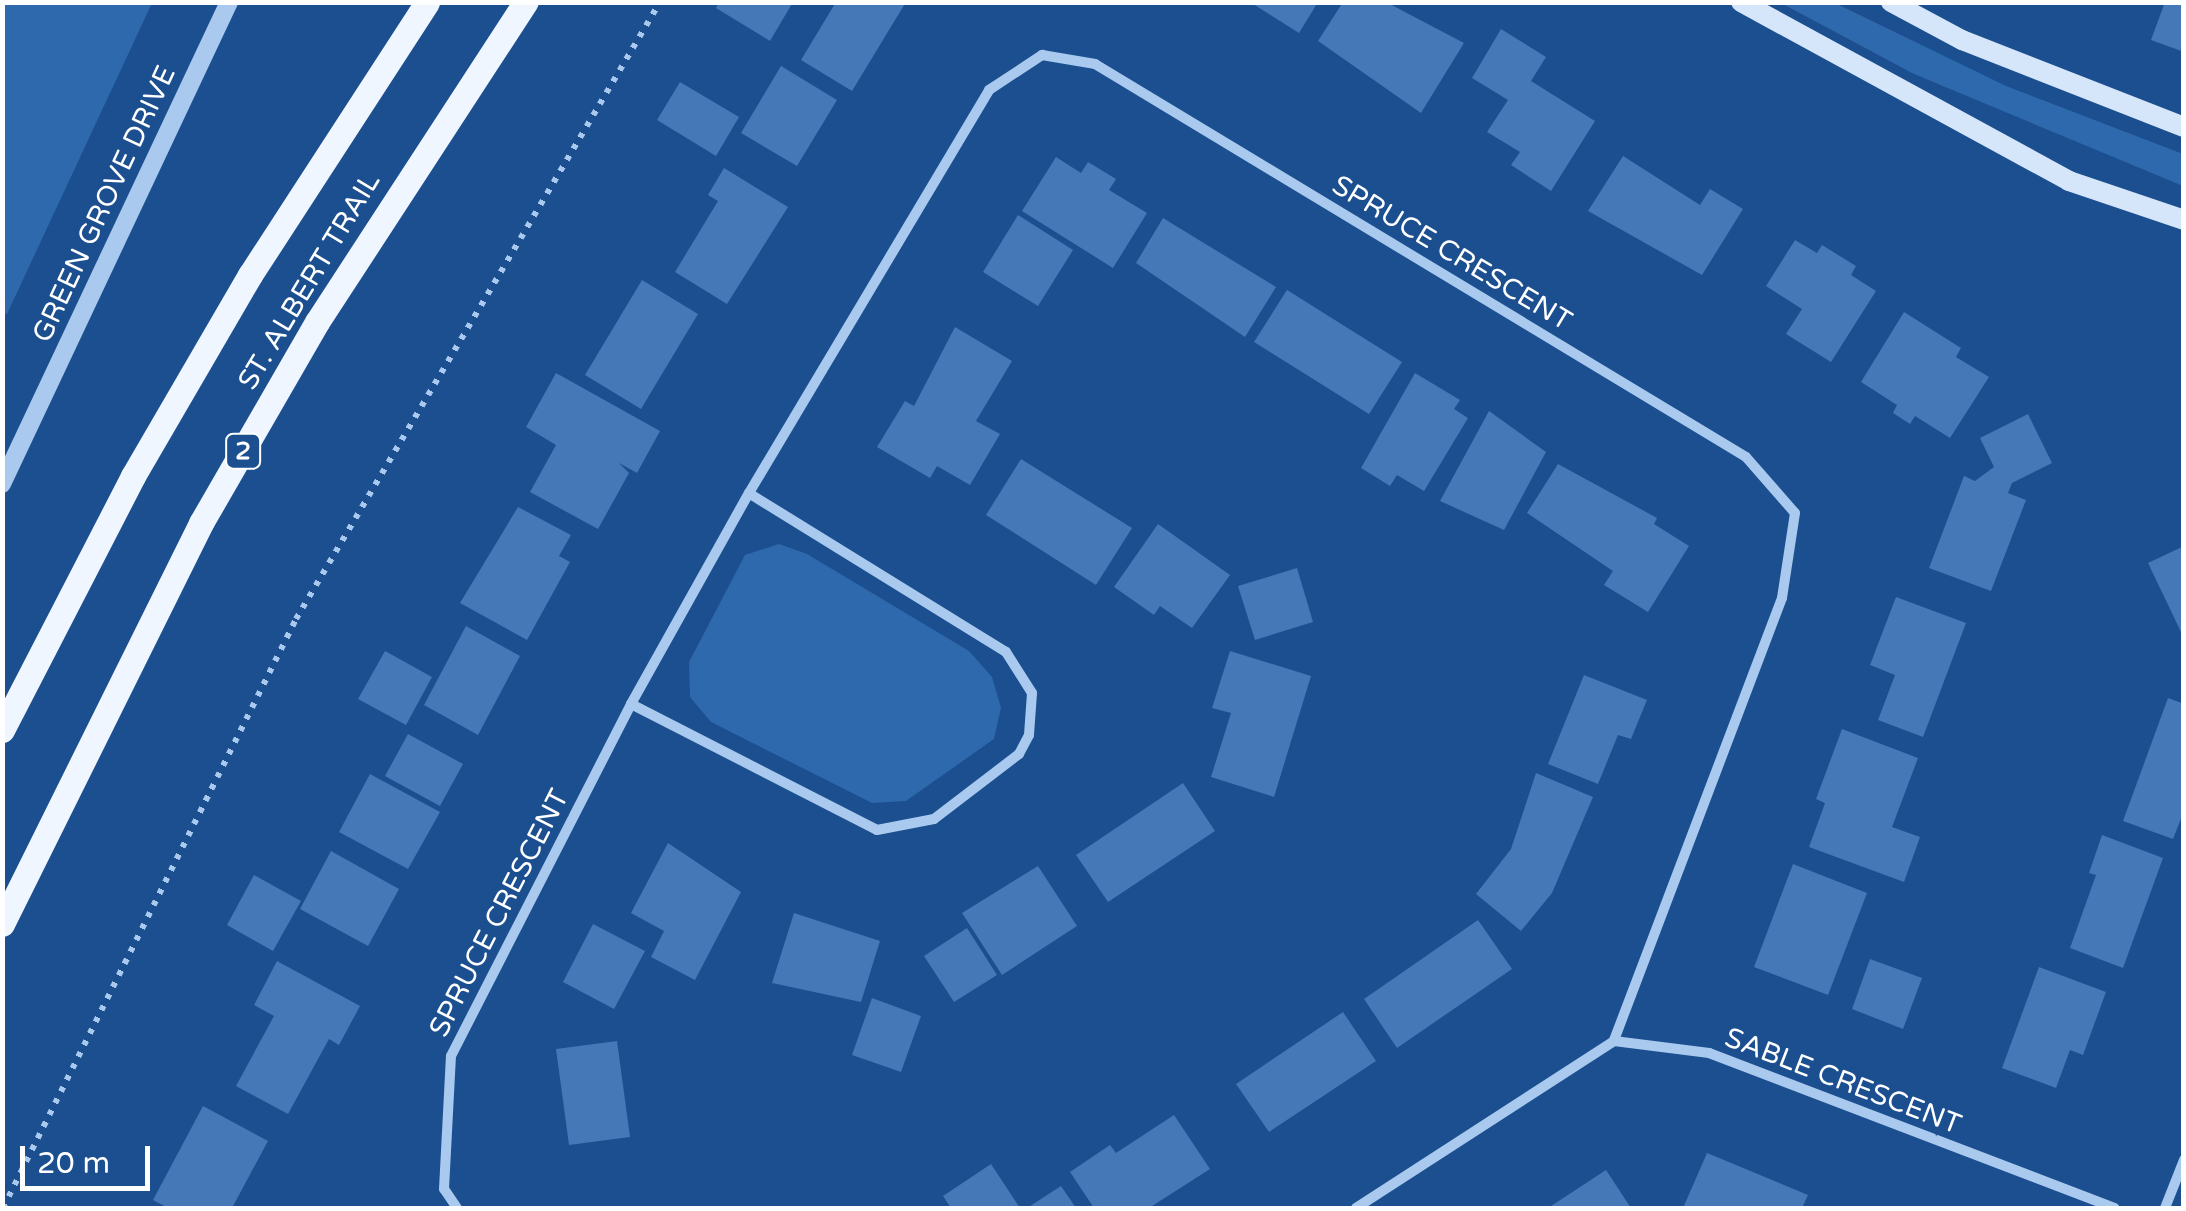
<!DOCTYPE html>
<html>
<head>
<meta charset="utf-8">
<style>
  body { margin:0 }
  #map { position:relative; width:2186px; height:1211px; overflow:hidden; background:#1b4f8f; font-family:"Varela Round",sans-serif }
  div>[style] { position:absolute }
  [style*='--x'] { left:calc(var(--x)*1px); top:calc(var(--y)*1px); width:calc(var(--w)*1px); rotate:calc(var(--a)*1deg) }
  .green>* { inset:0; background:#2e69ad }
  .building>* { inset:0; background:#4478b7 }
  .path>* { height:6px; margin-top:-3px; transform-origin:0; background:repeating-linear-gradient(90deg,#a9c9ee 0 5px,transparent 0 13px) }
  .minor>* { height:10px; margin:-5px; padding:0 5px; transform-origin:5px; border-radius:5px; background:#a9c9ee }
  .tertiary>* { height:18px; margin:-9px; padding:0 9px; transform-origin:9px; border-radius:9px; background:#a9c9ee }
  .secondary>* { height:20px; margin:-10px; padding:0 10px; transform-origin:10px; border-radius:10px; background:#d6e6fa }
  .primary>* { height:25px; margin:-12.5px; padding:0 12.5px; transform-origin:12.5px; border-radius:12.5px; background:#f0f6ff }
  span { translate:-50% -50%; white-space:nowrap; text-align:center; line-height:1.15; -webkit-text-stroke:8px #1b4f8f; paint-order:stroke }
  .shield-label span { padding:2px 8px; background:#1b4f8f; border:2px solid; border-radius:8px; -webkit-text-stroke-width:0 }
  .shield-label { font-size:25px; color:#fff; font-weight:700 }
  .street-label { font-size:28px; color:#fff }
  .frame { position:absolute; inset:0; border:5px solid #fff; pointer-events:none }
  .scale { position:absolute; left:20px; top:1146px; width:130px; height:45px; box-sizing:border-box; border:5px solid #fff; border-top:0; padding-left:12px; font-size:30px; line-height:35px; white-space:nowrap; color:#fff; -webkit-text-stroke:8px #1b4f8f; paint-order:stroke }
</style>
</head>
<body>
<div id="map">
  <div class="green">
    <div style="clip-path:polygon(2px 3px,152px 3px,7px 314px,2px 312px)"></div>
    <div style="clip-path:polygon(1781px 3px,1835px 3px,2006px 86px,2183px 154px,2183px 186px,1914px 74px)"></div>
    <div style="clip-path:polygon(779px 544px,807px 554px,969px 651px,992px 677px,1001px 708px,994px 739px,906px 801px,872px 803px,711px 722px,690px 697px,689px 662px,745px 555px)"></div>
  </div>
  <div class="building">
    <div style="clip-path:polygon(719px 2px,793px 2px,770px 41px,716px 8px)"></div>
    <div style="clip-path:polygon(836px 2px,906px 2px,852px 91px,801px 60px)"></div>
    <div style="clip-path:polygon(1250px 2px,1318px 2px,1299px 33px)"></div>
    <div style="clip-path:polygon(1343px 2px,1386px 2px,1464px 43px,1421px 113px,1318px 41px)"></div>
    <div style="clip-path:polygon(2165px 2px,2184px 3px,2184px 52px,2151px 40px)"></div>
    <div style="clip-path:polygon(1501px 29px,1546px 57px,1531px 81px,1595px 121px,1551px 191px,1511px 165px,1520px 152px,1487px 132px,1508px 100px,1472px 78px)"></div>
    <div style="clip-path:polygon(781px 66px,837px 100px,797px 166px,741px 133px)"></div>
    <div style="clip-path:polygon(680px 82px,739px 117px,716px 156px,657px 120px)"></div>
    <div style="clip-path:polygon(1623px 156px,1700px 205px,1710px 189px,1743px 209px,1702px 275px,1588px 211px)"></div>
    <div style="clip-path:polygon(1056px 157px,1081px 173px,1088px 162px,1116px 179px,1109px 190px,1147px 213px,1113px 268px,1022px 211px)"></div>
    <div style="clip-path:polygon(724px 168px,788px 207px,727px 304px,675px 272px,718px 201px,708px 195px)"></div>
    <div style="clip-path:polygon(1018px 215px,1073px 250px,1038px 306px,983px 272px)"></div>
    <div style="clip-path:polygon(1163px 218px,1276px 287px,1245px 337px,1136px 263px)"></div>
    <div style="clip-path:polygon(1795px 240px,1817px 253px,1822px 245px,1856px 266px,1851px 275px,1876px 291px,1831px 362px,1786px 334px,1802px 309px,1766px 286px)"></div>
    <div style="clip-path:polygon(642px 280px,698px 314px,641px 409px,585px 375px)"></div>
    <div style="clip-path:polygon(1287px 290px,1402px 362px,1369px 414px,1254px 342px)"></div>
    <div style="clip-path:polygon(1904px 312px,1961px 348px,1956px 357px,1989px 377px,1950px 438px,1915px 416px,1910px 424px,1893px 413px,1897px 405px,1861px 382px)"></div>
    <div style="clip-path:polygon(955px 327px,1012px 361px,976px 421px,1000px 434px,970px 485px,937px 466px,930px 478px,877px 447px,905px 401px,914px 406px)"></div>
    <div style="clip-path:polygon(556px 373px,660px 431px,637px 473px,619px 463px,629px 473px,598px 529px,530px 492px,556px 445px,526px 427px)"></div>
    <div style="clip-path:polygon(1415px 373px,1460px 400px,1454px 409px,1468px 418px,1424px 491px,1397px 475px,1390px 486px,1361px 468px)"></div>
    <div style="clip-path:polygon(1489px 411px,1546px 452px,1504px 530px,1440px 501px)"></div>
    <div style="clip-path:polygon(2028px 414px,2052px 463px,2012px 483px,2008px 493px,2026px 500px,1991px 591px,1929px 568px,1964px 476px,1975px 481px,1994px 467px,1980px 438px)"></div>
    <div style="clip-path:polygon(1021px 459px,1132px 528px,1096px 585px,986px 515px)"></div>
    <div style="clip-path:polygon(1558px 464px,1657px 518px,1654px 524px,1689px 546px,1648px 612px,1604px 585px,1613px 571px,1527px 513px)"></div>
    <div style="clip-path:polygon(518px 507px,571px 535px,559px 556px,570px 562px,527px 640px,460px 603px)"></div>
    <div style="clip-path:polygon(1158px 524px,1230px 575px,1192px 628px,1160px 606px,1154px 615px,1114px 587px)"></div>
    <div style="clip-path:polygon(2184px 546px,2184px 630px,2181px 632px,2148px 563px)"></div>
    <div style="clip-path:polygon(1297px 568px,1313px 622px,1255px 640px,1238px 586px)"></div>
    <div style="clip-path:polygon(1896px 597px,1966px 623px,1923px 737px,1878px 720px,1895px 675px,1870px 665px)"></div>
    <div style="clip-path:polygon(466px 626px,520px 656px,478px 735px,424px 705px)"></div>
    <div style="clip-path:polygon(385px 651px,432px 677px,406px 725px,358px 699px)"></div>
    <div style="clip-path:polygon(1230px 651px,1311px 676px,1274px 797px,1211px 777px,1231px 713px,1212px 708px)"></div>
    <div style="clip-path:polygon(1584px 675px,1647px 700px,1631px 739px,1618px 735px,1598px 784px,1548px 764px)"></div>
    <div style="clip-path:polygon(2168px 698px,2184px 704px,2184px 811px,2173px 839px,2123px 821px)"></div>
    <div style="clip-path:polygon(1842px 729px,1918px 758px,1892px 827px,1920px 837px,1904px 882px,1809px 847px,1825px 803px,1816px 799px)"></div>
    <div style="clip-path:polygon(408px 734px,463px 764px,440px 806px,385px 776px)"></div>
    <div style="clip-path:polygon(1536px 773px,1593px 797px,1552px 893px,1521px 931px,1476px 894px,1511px 849px)"></div>
    <div style="clip-path:polygon(370px 774px,440px 812px,408px 869px,339px 832px)"></div>
    <div style="clip-path:polygon(1183px 783px,1215px 831px,1108px 902px,1076px 855px)"></div>
    <div style="clip-path:polygon(2102px 835px,2163px 858px,2123px 968px,2070px 948px,2096px 875px,2089px 873px)"></div>
    <div style="clip-path:polygon(668px 843px,741px 892px,695px 980px,651px 957px,664px 931px,631px 913px)"></div>
    <div style="clip-path:polygon(331px 851px,399px 889px,368px 946px,300px 909px)"></div>
    <div style="clip-path:polygon(1793px 864px,1867px 893px,1828px 995px,1754px 967px)"></div>
    <div style="clip-path:polygon(1038px 866px,1077px 926px,1002px 975px,962px 913px)"></div>
    <div style="clip-path:polygon(254px 875px,301px 901px,273px 951px,227px 925px)"></div>
    <div style="clip-path:polygon(794px 913px,880px 941px,861px 1002px,772px 983px)"></div>
    <div style="clip-path:polygon(1478px 920px,1512px 969px,1397px 1048px,1364px 999px)"></div>
    <div style="clip-path:polygon(593px 924px,645px 951px,614px 1009px,563px 982px)"></div>
    <div style="clip-path:polygon(967px 928px,997px 975px,954px 1002px,924px 956px)"></div>
    <div style="clip-path:polygon(1870px 959px,1922px 978px,1903px 1029px,1852px 1009px)"></div>
    <div style="clip-path:polygon(277px 961px,360px 1006px,339px 1045px,329px 1039px,288px 1114px,236px 1086px,274px 1016px,254px 1005px)"></div>
    <div style="clip-path:polygon(2039px 967px,2106px 992px,2083px 1055px,2070px 1050px,2056px 1088px,2002px 1068px)"></div>
    <div style="clip-path:polygon(872px 998px,921px 1016px,901px 1072px,852px 1055px)"></div>
    <div style="clip-path:polygon(1343px 1012px,1376px 1061px,1269px 1132px,1236px 1084px)"></div>
    <div style="clip-path:polygon(617px 1041px,630px 1137px,569px 1145px,556px 1049px)"></div>
    <div style="clip-path:polygon(203px 1106px,268px 1141px,232px 1208px,168px 1208px,153px 1200px)"></div>
    <div style="clip-path:polygon(1174px 1115px,1210px 1169px,1149px 1208px,1094px 1208px,1070px 1172px,1110px 1145px,1116px 1153px)"></div>
    <div style="clip-path:polygon(1707px 1153px,1808px 1195px,1802px 1208px,1683px 1208px)"></div>
    <div style="clip-path:polygon(991px 1164px,1020px 1208px,951px 1208px,943px 1196px)"></div>
    <div style="clip-path:polygon(1606px 1170px,1631px 1208px,1548px 1208px)"></div>
    <div style="clip-path:polygon(1061px 1186px,1076px 1208px,1027px 1208px)"></div>
  </div>
  <div class="path">
    <div style="--x:3;--y:1208;--w:658;--a:-63.55"></div>
    <div style="--x:296;--y:619;--w:716;--a:-59.46"></div>
  </div>
  <div class="minor">
    <div style="--x:631;--y:704;--w:276;--a:27.1"></div>
    <div style="--x:877;--y:830;--w:58;--a:-10.9"></div>
    <div style="--x:934;--y:819;--w:107;--a:-37.4"></div>
    <div style="--x:1019;--y:754;--w:21;--a:-62"></div>
    <div style="--x:1029;--y:735;--w:42;--a:-85.9"></div>
    <div style="--x:1032;--y:693;--w:49;--a:-122.4"></div>
    <div style="--x:1006;--y:652;--w:302;--a:-148.3"></div>
    <div style="--x:457;--y:1208;--w:23;--a:-124"></div>
    <div style="--x:444;--y:1189;--w:133;--a:-87"></div>
    <div style="--x:451;--y:1056;--w:395;--a:-62.9"></div>
    <div style="--x:631;--y:704;--w:242;--a:-60.8"></div>
    <div style="--x:749;--y:493;--w:469;--a:-59.2"></div>
    <div style="--x:989;--y:90;--w:64;--a:-33.4"></div>
    <div style="--x:1042;--y:55;--w:54;--a:9.6"></div>
    <div style="--x:1095;--y:64;--w:760;--a:31.12"></div>
    <div style="--x:1746;--y:457;--w:74;--a:48.8"></div>
    <div style="--x:1795;--y:513;--w:86;--a:98.7"></div>
    <div style="--x:1782;--y:598;--w:474;--a:110.8"></div>
    <div style="--x:1356;--y:1208;--w:307;--a:-32.9"></div>
    <div style="--x:1614;--y:1041;--w:96;--a:7.2"></div>
    <div style="--x:1709;--y:1053;--w:434;--a:20.9"></div>
    <div style="--x:2165;--y:1208;--w:52;--a:-68.4"></div>
  </div>
  <div class="tertiary">
    <div style="--x:2;--y:484;--w:533;--a:-64.78"></div>
  </div>
  <div class="secondary">
    <div style="--x:1741;--y:2;--w:374;--a:28.6"></div>
    <div style="--x:2069;--y:181;--w:121;--a:18.7"></div>
    <div style="--x:1891;--y:2;--w:81;--a:28.2"></div>
    <div style="--x:1962;--y:40;--w:238;--a:21.4"></div>
  </div>
  <div class="primary">
    <div style="--x:2;--y:730;--w:286;--a:-62.7"></div>
    <div style="--x:133;--y:476;--w:233;--a:-59.8"></div>
    <div style="--x:250;--y:275;--w:325;--a:-57"></div>
    <div style="--x:2;--y:924;--w:448;--a:-63.6"></div>
    <div style="--x:201;--y:523;--w:232;--a:-60"></div>
    <div style="--x:317;--y:322;--w:382;--a:-56.9"></div>
  </div>
  <div class="shield-label">
    <span style="left:243px;top:451px">2</span>
  </div>
  <div class="street-label">
    <span style="left:104px;top:204px;rotate:-65deg">GREEN GROVE DRIVE</span>
    <span style="left:1452px;top:253px;rotate:31deg">SPRUCE CRESCENT</span>
    <span style="left:309px;top:281px;rotate:-59deg">ST. ALBERT TRAIL</span>
    <span style="left:499px;top:913px;rotate:-63deg">SPRUCE CRESCENT</span>
    <span style="left:1843px;top:1081px;rotate:21deg">SABLE CRESCENT</span>
  </div>
  <div class="frame"></div>
  <div class="scale">20 m</div>
</div>
</body>
</html>
